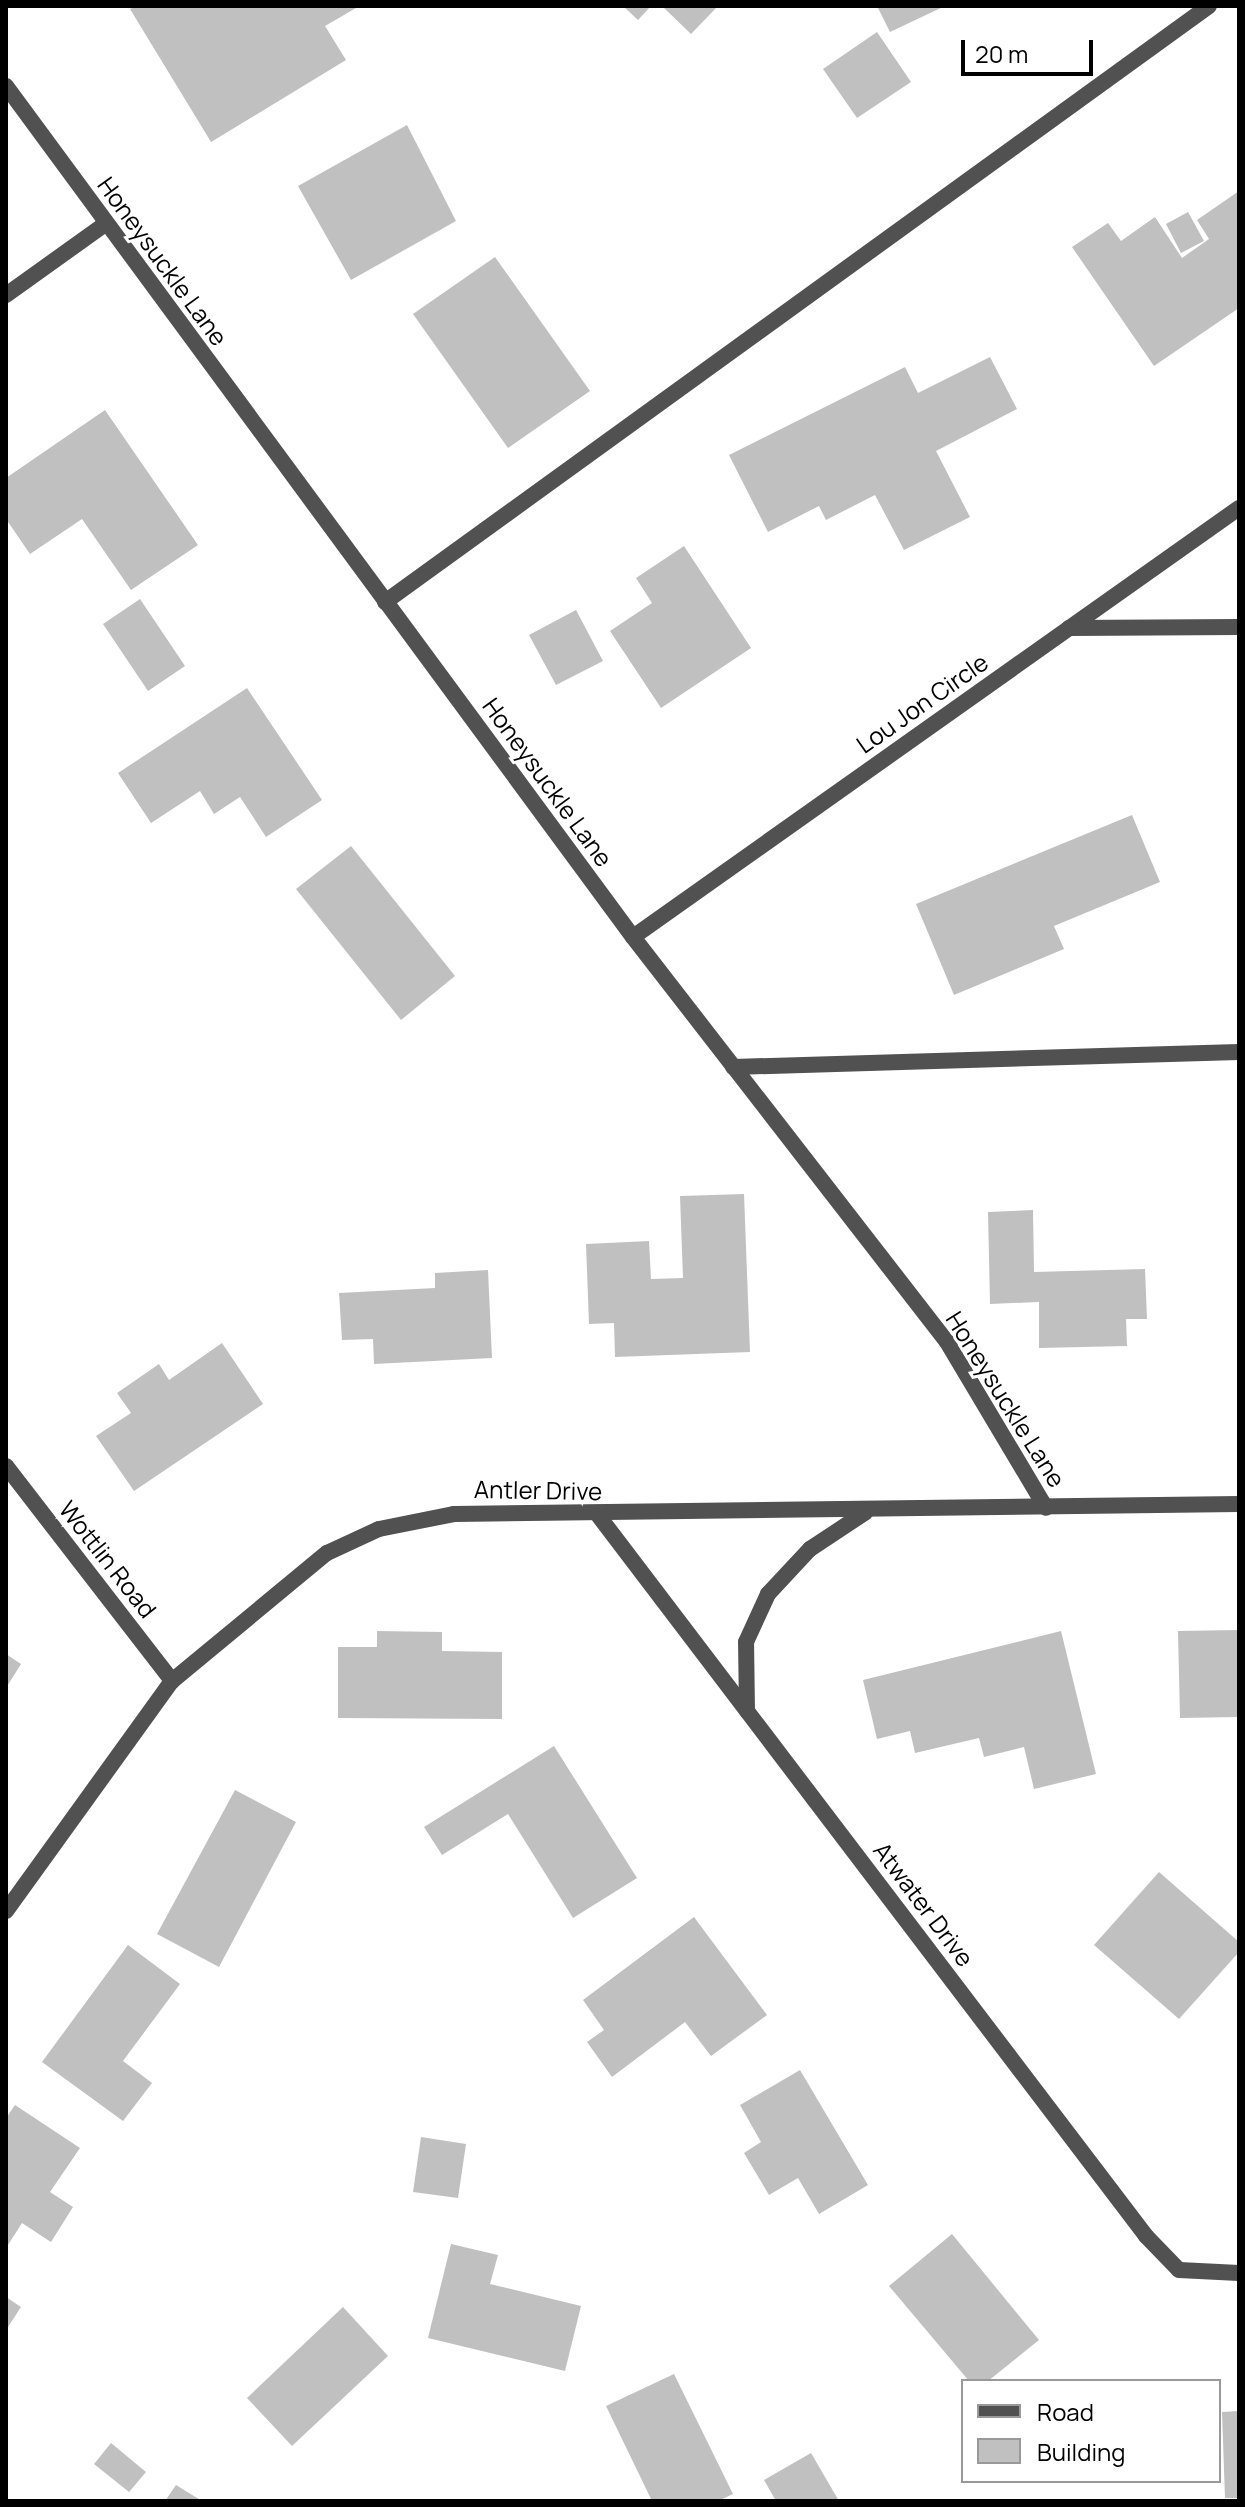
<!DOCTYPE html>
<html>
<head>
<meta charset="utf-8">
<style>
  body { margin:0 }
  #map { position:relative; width:1245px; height:2507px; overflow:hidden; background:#fff; font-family:Manrope,sans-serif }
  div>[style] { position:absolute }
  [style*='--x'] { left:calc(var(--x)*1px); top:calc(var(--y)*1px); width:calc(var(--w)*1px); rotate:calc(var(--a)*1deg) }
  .building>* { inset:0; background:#c0c0c0 }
  .service>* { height:16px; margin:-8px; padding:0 8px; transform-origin:8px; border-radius:8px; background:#515151 }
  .minor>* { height:16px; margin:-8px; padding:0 8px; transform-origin:8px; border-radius:8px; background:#515151 }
  .tertiary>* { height:16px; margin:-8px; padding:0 8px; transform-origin:8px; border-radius:8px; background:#515151 }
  span { translate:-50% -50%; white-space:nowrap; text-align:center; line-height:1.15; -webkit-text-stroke:6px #fff; paint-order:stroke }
  .street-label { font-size:24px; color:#000 }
  .frame { position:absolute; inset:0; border:8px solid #000; pointer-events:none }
  .legend { position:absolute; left:961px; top:2379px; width:260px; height:104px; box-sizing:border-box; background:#fff; border:2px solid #999; margin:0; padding:10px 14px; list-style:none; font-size:24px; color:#000 }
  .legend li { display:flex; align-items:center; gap:16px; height:40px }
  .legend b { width:40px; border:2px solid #999 }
  .scale { position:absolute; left:961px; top:40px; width:132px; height:36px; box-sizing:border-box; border:4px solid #000; border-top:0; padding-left:10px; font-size:24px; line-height:28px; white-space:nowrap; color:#000; -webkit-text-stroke:6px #fff; paint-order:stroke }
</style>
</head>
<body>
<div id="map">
  <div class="building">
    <div style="clip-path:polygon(136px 6px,354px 6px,356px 8px,325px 26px,346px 60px,211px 142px,130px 9px)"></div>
    <div style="clip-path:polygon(623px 6px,651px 6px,638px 20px)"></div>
    <div style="clip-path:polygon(662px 6px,718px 6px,691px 34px)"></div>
    <div style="clip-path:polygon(877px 6px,945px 6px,890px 32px)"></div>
    <div style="clip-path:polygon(877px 32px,911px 82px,857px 118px,823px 69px)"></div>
    <div style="clip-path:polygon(407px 125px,456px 221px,351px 280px,298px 186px)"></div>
    <div style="clip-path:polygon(1239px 191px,1239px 308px,1154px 366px,1072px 247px,1108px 223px,1121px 241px,1155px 217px,1182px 258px,1209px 239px,1197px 220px)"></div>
    <div style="clip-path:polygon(1188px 212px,1204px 241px,1181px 253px,1166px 224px)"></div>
    <div style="clip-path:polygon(495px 257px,590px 391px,508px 448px,413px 314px)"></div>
    <div style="clip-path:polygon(990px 357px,1017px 409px,936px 451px,970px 517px,904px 550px,875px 495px,826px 520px,819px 506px,768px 532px,729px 455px,905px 367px,918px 393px)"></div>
    <div style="clip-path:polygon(105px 410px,198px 545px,131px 590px,82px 519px,30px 554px,6px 519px,6px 478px)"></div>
    <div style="clip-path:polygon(684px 546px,751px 648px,661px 708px,610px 631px,652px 603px,636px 578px)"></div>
    <div style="clip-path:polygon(140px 599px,185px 666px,148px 691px,103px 624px)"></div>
    <div style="clip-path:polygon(576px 610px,603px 661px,556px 685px,529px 635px)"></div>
    <div style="clip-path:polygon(247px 688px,322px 800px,266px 837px,240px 797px,214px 814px,200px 791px,151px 823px,118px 773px)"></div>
    <div style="clip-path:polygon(1132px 815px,1160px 882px,1054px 926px,1064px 949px,954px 995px,916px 904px)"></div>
    <div style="clip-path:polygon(351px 846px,455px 976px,401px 1020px,296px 889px)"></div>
    <div style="clip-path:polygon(744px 1194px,750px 1352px,615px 1357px,614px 1323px,589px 1324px,586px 1244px,649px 1241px,651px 1279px,683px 1278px,680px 1196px)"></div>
    <div style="clip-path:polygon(1033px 1210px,1034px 1272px,1145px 1269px,1147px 1319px,1126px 1319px,1127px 1346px,1039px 1348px,1039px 1302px,990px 1304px,988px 1212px)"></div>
    <div style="clip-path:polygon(488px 1270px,492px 1358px,374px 1364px,373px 1339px,342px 1340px,339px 1293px,435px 1288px,435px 1273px)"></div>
    <div style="clip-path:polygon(222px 1343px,263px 1404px,134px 1491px,96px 1436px,131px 1413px,117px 1393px,159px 1364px,169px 1380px)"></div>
    <div style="clip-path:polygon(1239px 1630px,1239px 1717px,1180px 1718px,1178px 1631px)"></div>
    <div style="clip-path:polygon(377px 1631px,442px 1632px,442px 1651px,502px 1652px,502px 1719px,338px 1718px,338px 1647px,377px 1647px)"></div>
    <div style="clip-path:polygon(1061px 1631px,1096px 1774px,1034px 1789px,1024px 1747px,984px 1757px,979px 1738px,915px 1753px,910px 1731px,877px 1739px,863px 1680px)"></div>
    <div style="clip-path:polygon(6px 1654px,21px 1664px,6px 1688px)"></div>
    <div style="clip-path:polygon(554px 1746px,637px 1878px,573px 1918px,508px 1814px,442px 1855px,424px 1827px)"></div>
    <div style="clip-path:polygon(235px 1790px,296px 1822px,219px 1967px,157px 1934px)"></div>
    <div style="clip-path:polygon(1159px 1872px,1239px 1942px,1239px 1952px,1179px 2019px,1094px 1945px)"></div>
    <div style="clip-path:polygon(694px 1917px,767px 2015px,711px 2056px,685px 2022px,612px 2077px,587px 2042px,604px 2030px,583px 2000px)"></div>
    <div style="clip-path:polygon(128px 1945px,180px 1984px,123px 2061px,152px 2083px,123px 2121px,42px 2062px)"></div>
    <div style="clip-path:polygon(800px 2070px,868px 2185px,819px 2214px,798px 2178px,769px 2195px,744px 2153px,761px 2142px,740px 2105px)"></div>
    <div style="clip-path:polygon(15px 2105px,80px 2148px,50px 2192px,73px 2207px,51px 2242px,22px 2223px,6px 2248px,6px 2118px)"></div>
    <div style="clip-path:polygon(421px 2137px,466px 2144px,458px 2198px,413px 2192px)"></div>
    <div style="clip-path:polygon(952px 2234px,1039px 2340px,988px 2381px,969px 2381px,889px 2286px)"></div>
    <div style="clip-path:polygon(451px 2244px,498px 2255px,490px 2284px,581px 2306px,565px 2371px,428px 2338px)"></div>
    <div style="clip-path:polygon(6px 2297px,21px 2307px,6px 2330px)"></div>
    <div style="clip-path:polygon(343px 2307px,388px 2356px,292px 2446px,247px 2398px)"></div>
    <div style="clip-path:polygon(674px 2374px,733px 2494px,718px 2501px,652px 2501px,606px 2406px)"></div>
    <div style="clip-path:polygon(1239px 2411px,1239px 2498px,1225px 2498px,1222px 2412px)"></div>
    <div style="clip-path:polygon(111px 2443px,146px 2472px,129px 2492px,94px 2464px)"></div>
    <div style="clip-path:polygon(811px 2453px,839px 2501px,776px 2501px,764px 2480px)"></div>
    <div style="clip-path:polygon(176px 2485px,202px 2501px,165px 2501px)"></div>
  </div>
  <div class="service">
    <div style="--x:385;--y:602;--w:1017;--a:-35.88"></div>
    <div style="--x:733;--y:1067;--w:506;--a:-1.7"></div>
  </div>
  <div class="minor">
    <div style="--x:6;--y:295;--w:122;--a:-35.6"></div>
    <div style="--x:1069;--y:628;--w:170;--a:-0.3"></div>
    <div style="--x:633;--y:937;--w:742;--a:-35.3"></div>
    <div style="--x:6;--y:1466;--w:272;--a:52.3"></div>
    <div style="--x:598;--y:1515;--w:906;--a:52.76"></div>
    <div style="--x:1146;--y:2236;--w:47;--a:45.9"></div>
    <div style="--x:1179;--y:2270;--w:60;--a:2.9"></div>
  </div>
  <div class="tertiary">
    <div style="--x:6;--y:86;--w:1057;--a:53.62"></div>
    <div style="--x:633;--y:937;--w:512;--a:52.21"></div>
    <div style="--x:947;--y:1342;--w:193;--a:59.2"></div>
    <div style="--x:747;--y:1711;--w:69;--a:-90.8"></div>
    <div style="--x:746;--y:1642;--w:53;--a:-65.4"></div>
    <div style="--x:768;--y:1594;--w:62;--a:-47"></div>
    <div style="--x:810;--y:1549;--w:67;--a:-33.5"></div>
    <div style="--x:6;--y:1911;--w:284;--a:-54.2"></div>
    <div style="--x:172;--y:1681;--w:201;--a:-39.6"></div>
    <div style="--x:327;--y:1553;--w:57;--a:-24.8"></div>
    <div style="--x:379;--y:1529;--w:76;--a:-11.3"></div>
    <div style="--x:454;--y:1514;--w:785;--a:-0.73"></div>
  </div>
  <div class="street-label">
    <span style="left:163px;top:261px;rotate:54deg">Honeysuckle Lane</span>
    <span style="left:922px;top:703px;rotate:-35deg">Lou Jon Circle</span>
    <span style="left:548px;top:782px;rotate:54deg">Honeysuckle Lane</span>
    <span style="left:1006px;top:1399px;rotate:58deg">Honeysuckle Lane</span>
    <span style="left:538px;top:1490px;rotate:1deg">Antler Drive</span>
    <span style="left:108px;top:1559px;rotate:52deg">Wottlin Road</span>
    <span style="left:924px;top:1904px;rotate:53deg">Atwater Drive</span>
  </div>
  <div class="frame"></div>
  <ul class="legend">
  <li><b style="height:10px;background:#515151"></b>Road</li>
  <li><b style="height:22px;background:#c0c0c0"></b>Building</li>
  </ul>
  <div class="scale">20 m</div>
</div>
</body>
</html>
